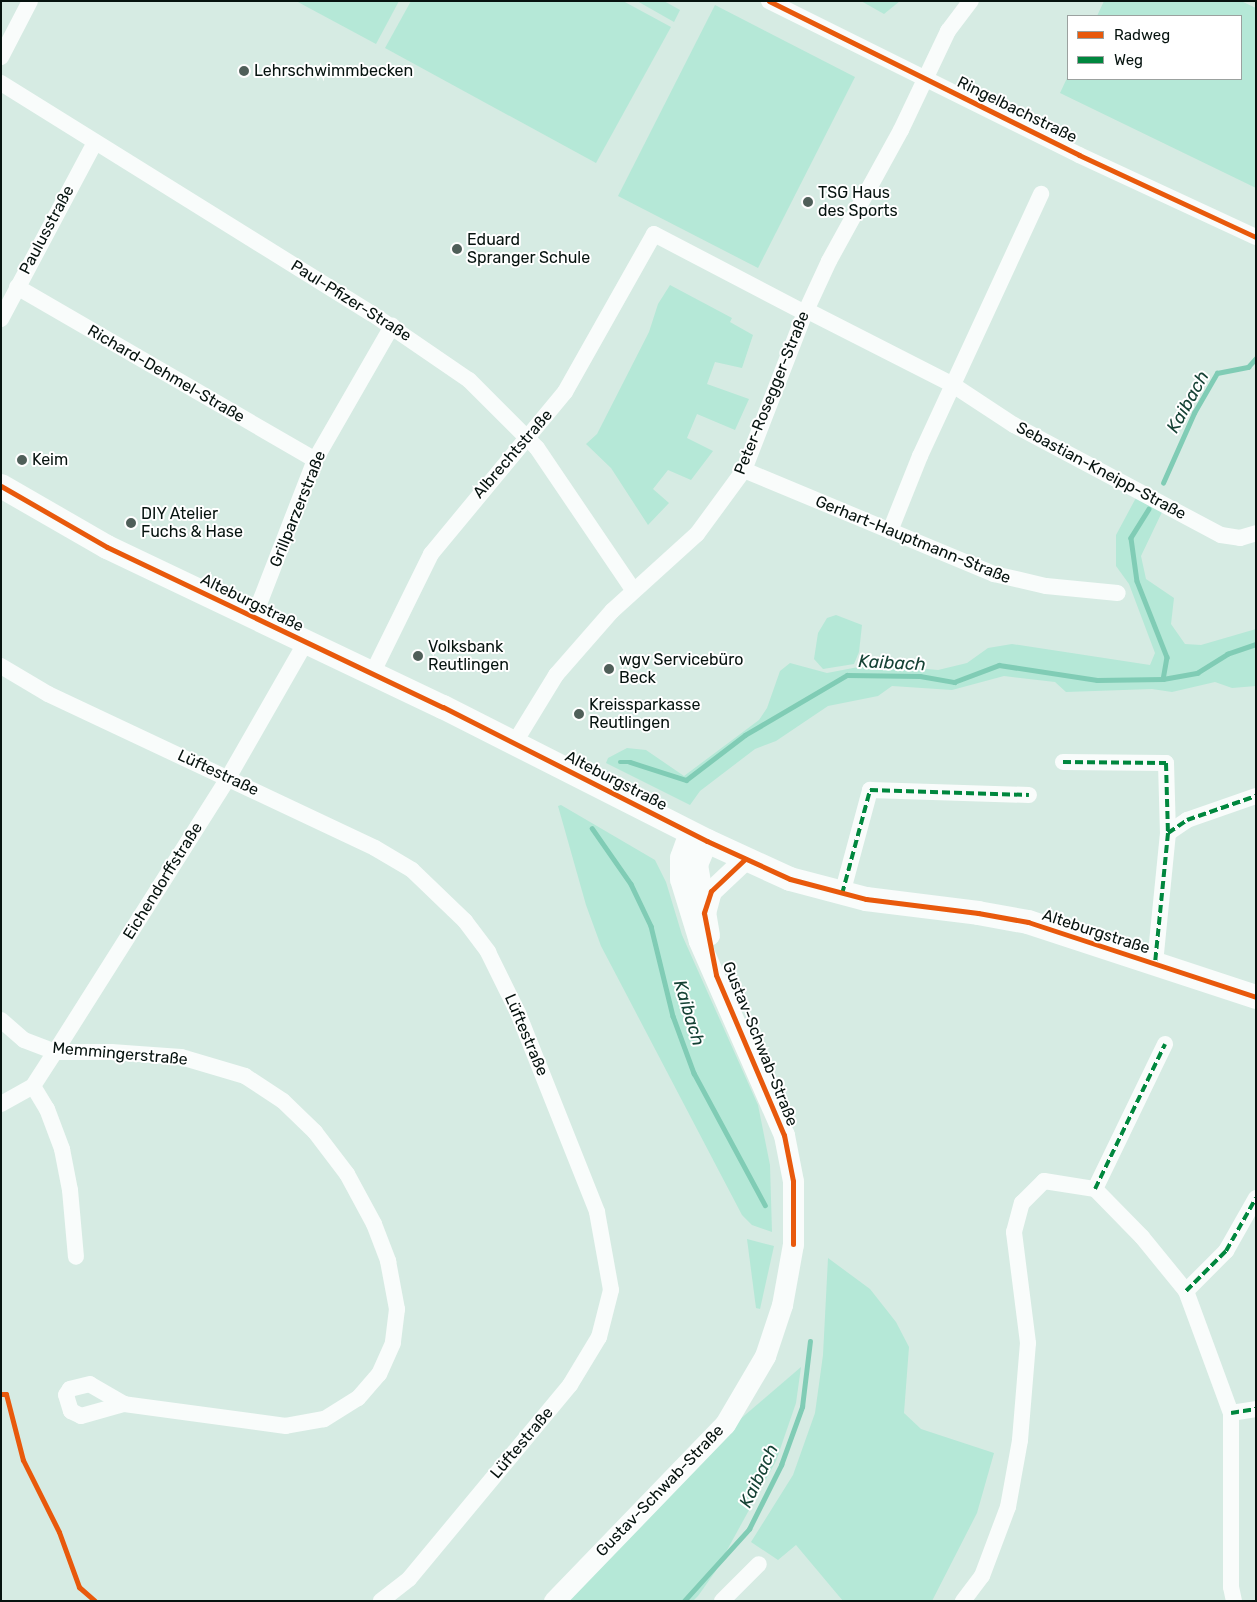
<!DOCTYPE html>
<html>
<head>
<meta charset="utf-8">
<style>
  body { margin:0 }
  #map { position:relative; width:1257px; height:1602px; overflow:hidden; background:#d6ebe3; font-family:Rubik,sans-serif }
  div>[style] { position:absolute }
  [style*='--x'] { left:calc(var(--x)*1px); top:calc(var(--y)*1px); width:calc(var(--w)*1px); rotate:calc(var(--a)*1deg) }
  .green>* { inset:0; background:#b5e8d7 }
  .stream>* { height:4.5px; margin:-2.25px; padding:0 2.25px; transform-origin:2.25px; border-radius:2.25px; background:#80ccb5 }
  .minor>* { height:16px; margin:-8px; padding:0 8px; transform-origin:8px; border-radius:8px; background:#f9fcfb }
  .tertiary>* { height:21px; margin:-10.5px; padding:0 10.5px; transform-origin:10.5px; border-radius:10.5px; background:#f9fcfb }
  .secondary>* { height:24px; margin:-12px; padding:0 12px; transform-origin:12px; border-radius:12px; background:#f9fcfb }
  .quiet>* { height:4px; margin-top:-2px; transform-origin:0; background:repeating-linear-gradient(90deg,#00873e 0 8px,transparent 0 12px) }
  .cycleway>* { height:5px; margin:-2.5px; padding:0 2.5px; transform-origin:2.5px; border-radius:2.5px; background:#e8590c }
  .dots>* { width:14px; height:14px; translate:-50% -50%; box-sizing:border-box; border:2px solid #fff; border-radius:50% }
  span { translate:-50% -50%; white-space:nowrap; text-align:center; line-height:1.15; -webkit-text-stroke:4px #fff; paint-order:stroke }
  .poi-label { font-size:16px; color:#06130f }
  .left { translate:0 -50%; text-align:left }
  .street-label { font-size:16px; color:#06130f }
  .water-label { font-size:18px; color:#154235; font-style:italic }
  .frame { position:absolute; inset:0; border:2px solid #06130f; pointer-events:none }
  .legend { position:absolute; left:1067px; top:15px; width:175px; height:65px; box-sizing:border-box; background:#fff; border:1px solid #9ba19f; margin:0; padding:6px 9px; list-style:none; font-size:15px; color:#06130f }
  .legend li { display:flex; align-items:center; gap:10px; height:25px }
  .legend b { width:25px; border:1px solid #9ba19f }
</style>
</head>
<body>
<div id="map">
  <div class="green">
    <div style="clip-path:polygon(296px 1px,399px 1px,376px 44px)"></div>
    <div style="clip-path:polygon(411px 1px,623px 1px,671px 27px,596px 163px,385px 48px)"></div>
    <div style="clip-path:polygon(637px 1px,664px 1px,680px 10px,674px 22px)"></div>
    <div style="clip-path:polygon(861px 1px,900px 1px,884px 14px)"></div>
    <div style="clip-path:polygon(1104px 1px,1241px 1px,1256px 8px,1256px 188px,1060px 93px,1068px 76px,1068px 79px,1241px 79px,1241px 16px,1097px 16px)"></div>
    <div style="clip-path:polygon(715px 5px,855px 77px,758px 268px,618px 196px)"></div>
    <div style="clip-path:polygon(670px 285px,732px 318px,730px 322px,753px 335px,742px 368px,715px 362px,707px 384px,749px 399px,735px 430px,697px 414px,687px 438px,713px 451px,691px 480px,668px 470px,653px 489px,669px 503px,648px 525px,611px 468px,586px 444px,597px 434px,649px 332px,658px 304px)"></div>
    <div style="clip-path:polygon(1138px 494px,1163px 510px,1141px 556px,1146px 579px,1174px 598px,1171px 624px,1185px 644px,1201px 645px,1256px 629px,1256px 686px,1232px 688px,1215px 682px,1172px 692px,1152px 689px,1066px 692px,1055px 682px,1004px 676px,952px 690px,892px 686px,878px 696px,828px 706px,776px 741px,755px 749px,700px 791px,690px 805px,606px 763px,608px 758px,627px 748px,646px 750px,684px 776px,759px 720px,767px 708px,780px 671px,790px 663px,827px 673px,874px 664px,938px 670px,967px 663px,988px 648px,1012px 644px,1150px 665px,1155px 653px,1129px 584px,1116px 566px,1116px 535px)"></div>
    <div style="clip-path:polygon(836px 615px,862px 625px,859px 652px,854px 664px,823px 669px,814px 659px,818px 633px,827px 618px)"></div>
    <div style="clip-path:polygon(561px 805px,655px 860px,666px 882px,682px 935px,758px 1105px,770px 1165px,772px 1232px,752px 1225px,742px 1215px,601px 946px,586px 905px,558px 806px)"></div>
    <div style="clip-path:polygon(747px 1239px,774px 1246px,760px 1309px,756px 1308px)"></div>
    <div style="clip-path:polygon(828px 1258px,870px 1289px,896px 1322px,909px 1347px,904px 1413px,921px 1429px,994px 1453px,977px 1513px,932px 1601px,843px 1601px,796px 1545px,778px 1560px,751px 1542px,793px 1475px,815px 1413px,823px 1355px)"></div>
    <div style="clip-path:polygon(801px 1367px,796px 1403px,776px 1461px,715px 1572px,698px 1596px,693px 1601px,564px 1601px,731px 1427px)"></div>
  </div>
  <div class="stream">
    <div style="--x:1163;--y:483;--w:77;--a:-66.1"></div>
    <div style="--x:1194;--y:413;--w:46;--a:-60.1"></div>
    <div style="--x:1217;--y:373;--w:32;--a:-11"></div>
    <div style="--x:1248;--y:367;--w:12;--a:-48"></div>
    <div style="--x:1149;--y:509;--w:34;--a:122"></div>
    <div style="--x:1131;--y:538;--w:43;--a:82.1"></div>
    <div style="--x:1137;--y:581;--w:82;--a:68.5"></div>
    <div style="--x:1167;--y:657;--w:22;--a:100"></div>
    <div style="--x:620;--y:762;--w:10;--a:0"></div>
    <div style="--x:630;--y:762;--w:59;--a:17.8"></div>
    <div style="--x:686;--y:780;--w:74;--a:-37.3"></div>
    <div style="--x:745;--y:735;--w:118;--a:-30.5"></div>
    <div style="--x:847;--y:675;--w:73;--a:0.8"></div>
    <div style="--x:920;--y:676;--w:35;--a:10"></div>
    <div style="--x:954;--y:682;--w:48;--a:-20.7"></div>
    <div style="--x:999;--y:665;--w:99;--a:8.7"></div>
    <div style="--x:1097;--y:680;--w:66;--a:-0.9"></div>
    <div style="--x:1163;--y:679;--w:35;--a:-10"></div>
    <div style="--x:1197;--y:673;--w:36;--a:-32"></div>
    <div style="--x:1227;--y:654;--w:31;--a:-19"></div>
    <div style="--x:592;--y:828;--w:68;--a:55.1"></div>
    <div style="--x:631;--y:884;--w:47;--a:64.5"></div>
    <div style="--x:651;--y:926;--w:93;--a:76.3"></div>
    <div style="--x:673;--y:1016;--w:61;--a:69.8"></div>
    <div style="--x:694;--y:1073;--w:150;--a:61.7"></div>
    <div style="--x:684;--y:1601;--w:97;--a:-47.9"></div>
    <div style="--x:749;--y:1529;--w:72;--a:-63.4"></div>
    <div style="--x:781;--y:1465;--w:62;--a:-70.1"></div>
    <div style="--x:802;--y:1407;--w:66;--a:-83.1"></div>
  </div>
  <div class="minor">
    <div style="--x:769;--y:1;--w:346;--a:26.4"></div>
    <div style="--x:1079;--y:155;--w:195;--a:24.9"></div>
    <div style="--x:1;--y:57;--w:63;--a:-62.6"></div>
    <div style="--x:1;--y:83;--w:436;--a:31.9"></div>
    <div style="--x:371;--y:313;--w:119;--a:34.4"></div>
    <div style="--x:469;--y:380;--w:96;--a:45"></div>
    <div style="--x:537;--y:448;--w:171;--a:55.9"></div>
    <div style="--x:17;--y:287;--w:345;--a:30.1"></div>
    <div style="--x:806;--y:310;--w:165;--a:27"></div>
    <div style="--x:953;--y:385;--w:73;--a:33.3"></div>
    <div style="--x:1014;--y:425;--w:234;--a:28"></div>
    <div style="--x:1221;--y:535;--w:19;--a:9"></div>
    <div style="--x:1240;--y:538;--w:17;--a:-17"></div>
    <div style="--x:1;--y:319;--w:200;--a:-62"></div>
    <div style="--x:744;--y:470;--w:271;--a:22.6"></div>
    <div style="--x:994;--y:574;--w:53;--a:13"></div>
    <div style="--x:1046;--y:586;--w:72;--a:5.6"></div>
    <div style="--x:890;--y:531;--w:81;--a:-68.2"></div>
    <div style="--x:920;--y:456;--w:289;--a:-65.2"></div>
    <div style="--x:254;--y:617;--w:168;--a:-68.8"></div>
    <div style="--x:315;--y:460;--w:155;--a:-60.1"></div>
    <div style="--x:1;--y:666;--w:55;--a:30.8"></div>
    <div style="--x:48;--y:694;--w:361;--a:25.2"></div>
    <div style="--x:375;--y:848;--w:43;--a:30.7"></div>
    <div style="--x:412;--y:870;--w:74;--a:43.9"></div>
    <div style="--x:465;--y:921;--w:39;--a:53"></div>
    <div style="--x:488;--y:952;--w:68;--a:63.8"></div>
    <div style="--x:518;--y:1013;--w:214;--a:68.3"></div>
    <div style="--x:597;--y:1212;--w:79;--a:79.8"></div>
    <div style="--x:611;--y:1290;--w:49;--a:104.3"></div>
    <div style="--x:599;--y:1337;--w:56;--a:121.1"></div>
    <div style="--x:570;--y:1385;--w:252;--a:129.7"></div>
    <div style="--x:409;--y:1579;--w:36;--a:142"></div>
    <div style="--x:372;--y:674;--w:134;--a:-63.8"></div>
    <div style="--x:431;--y:554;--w:210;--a:-50.4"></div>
    <div style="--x:565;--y:392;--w:181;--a:-60.6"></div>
    <div style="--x:654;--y:234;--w:170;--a:27.6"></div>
    <div style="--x:515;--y:742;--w:79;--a:-58.5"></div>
    <div style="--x:556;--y:675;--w:85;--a:-48.8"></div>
    <div style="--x:612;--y:611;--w:115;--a:-42.2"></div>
    <div style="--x:697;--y:534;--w:79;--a:-53.7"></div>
    <div style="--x:744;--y:470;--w:168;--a:-68.8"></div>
    <div style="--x:805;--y:313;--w:57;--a:-65.2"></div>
    <div style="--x:829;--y:261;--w:149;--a:-61.2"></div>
    <div style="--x:901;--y:130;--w:110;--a:-64.6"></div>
    <div style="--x:948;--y:31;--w:38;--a:-53"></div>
    <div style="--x:1063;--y:762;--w:103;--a:0.6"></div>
    <div style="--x:1166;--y:763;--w:70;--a:88.4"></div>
    <div style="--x:1168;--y:833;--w:132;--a:95.7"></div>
    <div style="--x:1168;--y:833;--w:23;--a:-34"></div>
    <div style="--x:1187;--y:820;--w:73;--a:-19.2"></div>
    <div style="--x:842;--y:894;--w:108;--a:-74.9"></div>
    <div style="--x:870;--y:790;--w:159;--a:1.8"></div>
    <div style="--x:1;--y:1020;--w:30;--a:41"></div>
    <div style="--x:24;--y:1040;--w:33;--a:21"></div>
    <div style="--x:55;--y:1052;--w:56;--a:0"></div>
    <div style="--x:111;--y:1052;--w:70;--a:4.1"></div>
    <div style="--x:181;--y:1057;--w:67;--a:16.5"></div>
    <div style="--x:245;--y:1076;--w:45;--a:33.3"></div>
    <div style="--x:283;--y:1101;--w:45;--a:44.1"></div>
    <div style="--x:315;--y:1132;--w:53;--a:52.7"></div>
    <div style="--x:347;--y:1174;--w:57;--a:61.6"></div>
    <div style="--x:374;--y:1224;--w:40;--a:69"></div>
    <div style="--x:388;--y:1261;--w:49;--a:79.4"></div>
    <div style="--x:397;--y:1309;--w:34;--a:97"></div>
    <div style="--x:393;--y:1343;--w:34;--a:114"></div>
    <div style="--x:379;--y:1374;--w:32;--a:131"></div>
    <div style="--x:358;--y:1398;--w:40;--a:148"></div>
    <div style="--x:324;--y:1419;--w:39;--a:170"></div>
    <div style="--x:286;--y:1426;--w:163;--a:-172.3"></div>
    <div style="--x:124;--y:1404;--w:39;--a:-150"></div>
    <div style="--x:90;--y:1384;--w:21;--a:166"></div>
    <div style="--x:70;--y:1389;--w:7;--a:124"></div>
    <div style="--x:66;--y:1395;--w:17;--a:73"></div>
    <div style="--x:71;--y:1411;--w:11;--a:27"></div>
    <div style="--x:81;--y:1416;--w:45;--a:-15.6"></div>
    <div style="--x:33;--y:1086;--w:27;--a:59"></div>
    <div style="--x:47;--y:1109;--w:43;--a:69.4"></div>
    <div style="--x:62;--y:1149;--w:42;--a:79"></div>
    <div style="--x:70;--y:1190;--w:67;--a:84.9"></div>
    <div style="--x:1;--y:1104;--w:37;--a:-29"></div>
    <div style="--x:33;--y:1086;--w:40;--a:-57.1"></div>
    <div style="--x:55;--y:1052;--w:324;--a:-57.7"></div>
    <div style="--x:228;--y:778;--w:157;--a:-60.2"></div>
    <div style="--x:1095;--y:1189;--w:161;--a:-64.2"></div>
    <div style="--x:1186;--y:1291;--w:57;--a:-45"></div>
    <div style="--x:1226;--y:1251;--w:61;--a:-60.5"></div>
    <div style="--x:1231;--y:1413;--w:25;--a:-9"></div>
    <div style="--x:722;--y:1601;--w:52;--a:-45"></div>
    <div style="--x:963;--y:1601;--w:31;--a:-53"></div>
    <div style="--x:982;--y:1576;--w:74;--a:-69.4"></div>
    <div style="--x:1008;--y:1507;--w:68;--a:-79.8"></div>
    <div style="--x:1020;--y:1440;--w:97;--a:-85.3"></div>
    <div style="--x:1028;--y:1343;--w:112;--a:-97.2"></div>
    <div style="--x:1014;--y:1232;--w:30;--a:-75"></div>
    <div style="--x:1022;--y:1203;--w:31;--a:-45"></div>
    <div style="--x:1044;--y:1181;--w:52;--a:8.9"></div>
    <div style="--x:1095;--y:1189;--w:67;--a:45.6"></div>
    <div style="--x:1142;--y:1237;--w:70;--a:50.8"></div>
    <div style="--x:1186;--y:1291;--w:130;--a:69.8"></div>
    <div style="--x:1231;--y:1413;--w:174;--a:90"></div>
    <div style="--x:1231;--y:1587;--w:14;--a:78"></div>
  </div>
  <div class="tertiary">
    <div style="--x:707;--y:841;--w:25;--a:113"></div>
    <div style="--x:697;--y:864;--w:72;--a:80.4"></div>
    <div style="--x:705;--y:913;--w:23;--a:-75"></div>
    <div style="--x:711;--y:891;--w:47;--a:-43.3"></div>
    <div style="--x:554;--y:1601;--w:246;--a:-46"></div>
    <div style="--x:725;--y:1424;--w:79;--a:-59.5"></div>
    <div style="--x:765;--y:1356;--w:54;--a:-71.6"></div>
    <div style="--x:782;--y:1305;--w:62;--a:-79.8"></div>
    <div style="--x:793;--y:1244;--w:63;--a:-90"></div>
    <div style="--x:793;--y:1181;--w:47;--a:-101.1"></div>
    <div style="--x:784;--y:1135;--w:212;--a:-113.7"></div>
    <div style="--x:699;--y:941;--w:65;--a:-107"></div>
    <div style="--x:680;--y:879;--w:22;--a:-90"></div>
    <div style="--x:680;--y:857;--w:27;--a:-70"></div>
  </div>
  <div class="secondary">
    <div style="--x:1;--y:486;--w:122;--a:29.9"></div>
    <div style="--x:107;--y:547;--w:372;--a:25.5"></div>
    <div style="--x:443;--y:707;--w:296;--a:26.9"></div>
    <div style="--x:707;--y:841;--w:91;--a:24.6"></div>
    <div style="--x:790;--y:879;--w:79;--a:14.7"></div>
    <div style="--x:866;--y:899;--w:113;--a:7.1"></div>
    <div style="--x:978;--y:913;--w:51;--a:10.2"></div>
    <div style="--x:1028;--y:922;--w:240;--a:18.2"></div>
  </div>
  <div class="quiet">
    <div style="--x:1063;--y:762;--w:103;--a:0.6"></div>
    <div style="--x:1166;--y:763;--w:70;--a:88.4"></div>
    <div style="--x:1168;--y:833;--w:132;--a:95.7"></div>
    <div style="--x:1168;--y:833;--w:23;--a:-34"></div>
    <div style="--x:1187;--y:820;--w:73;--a:-19.2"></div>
    <div style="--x:842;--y:894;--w:108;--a:-74.9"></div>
    <div style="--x:870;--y:790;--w:159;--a:1.8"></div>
    <div style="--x:1095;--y:1189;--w:161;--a:-64.2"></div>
    <div style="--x:1186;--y:1291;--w:57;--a:-45"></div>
    <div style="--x:1226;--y:1251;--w:61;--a:-60.5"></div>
    <div style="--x:1231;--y:1413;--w:25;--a:-9"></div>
  </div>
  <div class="cycleway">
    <div style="--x:769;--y:1;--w:346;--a:26.4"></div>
    <div style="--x:1079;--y:155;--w:195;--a:24.9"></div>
    <div style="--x:1;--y:486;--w:122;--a:29.9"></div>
    <div style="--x:107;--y:547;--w:372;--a:25.5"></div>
    <div style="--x:443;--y:707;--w:296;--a:26.9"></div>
    <div style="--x:707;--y:841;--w:91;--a:24.6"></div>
    <div style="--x:790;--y:879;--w:79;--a:14.7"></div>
    <div style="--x:866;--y:899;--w:113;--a:7.1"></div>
    <div style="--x:978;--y:913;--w:51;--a:10.2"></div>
    <div style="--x:1028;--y:922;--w:240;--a:18.2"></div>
    <div style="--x:745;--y:859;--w:47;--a:136.7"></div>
    <div style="--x:711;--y:891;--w:23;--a:108"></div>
    <div style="--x:704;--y:913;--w:63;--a:79"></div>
    <div style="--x:716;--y:975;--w:174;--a:67"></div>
    <div style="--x:784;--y:1135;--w:47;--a:78.9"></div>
    <div style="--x:793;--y:1181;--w:63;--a:90"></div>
    <div style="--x:1;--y:1394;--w:5;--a:0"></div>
    <div style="--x:6;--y:1394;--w:68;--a:75.6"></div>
    <div style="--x:23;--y:1460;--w:80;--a:63.4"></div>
    <div style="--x:59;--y:1532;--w:59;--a:70"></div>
    <div style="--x:79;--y:1587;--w:21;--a:41"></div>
  </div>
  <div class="dots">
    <div style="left:244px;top:71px;background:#4f5f59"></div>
    <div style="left:808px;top:202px;background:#4f5f59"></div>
    <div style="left:457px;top:249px;background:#4f5f59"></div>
    <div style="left:22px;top:460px;background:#4f5f59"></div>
    <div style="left:131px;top:523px;background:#4f5f59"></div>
    <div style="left:418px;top:656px;background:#4f5f59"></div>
    <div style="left:609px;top:669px;background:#4f5f59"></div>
    <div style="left:579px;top:714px;background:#4f5f59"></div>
  </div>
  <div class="poi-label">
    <span class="left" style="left:254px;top:71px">Lehrschwimmbecken</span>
    <span class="left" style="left:818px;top:202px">TSG Haus<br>des Sports</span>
    <span class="left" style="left:467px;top:249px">Eduard<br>Spranger Schule</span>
    <span class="left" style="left:32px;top:460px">Keim</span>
    <span class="left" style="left:141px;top:523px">DIY Atelier<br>Fuchs &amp; Hase</span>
    <span class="left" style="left:428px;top:656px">Volksbank<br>Reutlingen</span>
    <span class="left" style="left:619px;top:669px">wgv Servicebüro<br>Beck</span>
    <span class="left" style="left:589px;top:714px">Kreissparkasse<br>Reutlingen</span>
  </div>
  <div class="street-label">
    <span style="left:1017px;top:110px;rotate:26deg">Ringelbachstraße</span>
    <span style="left:47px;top:230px;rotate:-62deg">Paulusstraße</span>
    <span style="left:351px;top:301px;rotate:32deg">Paul-Pfizer-Straße</span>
    <span style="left:166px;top:374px;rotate:30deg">Richard-Dehmel-Straße</span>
    <span style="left:772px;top:393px;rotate:-68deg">Peter-Rosegger-Straße</span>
    <span style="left:513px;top:454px;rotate:-49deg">Albrechtstraße</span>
    <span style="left:1101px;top:471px;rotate:28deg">Sebastian-Kneipp-Straße</span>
    <span style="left:298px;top:509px;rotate:-68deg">Grillparzerstraße</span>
    <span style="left:913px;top:540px;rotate:22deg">Gerhart-Hauptmann-Straße</span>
    <span style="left:252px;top:603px;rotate:26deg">Alteburgstraße</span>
    <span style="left:218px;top:773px;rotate:25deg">Lüftestraße</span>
    <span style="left:616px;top:781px;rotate:27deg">Alteburgstraße</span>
    <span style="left:163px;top:881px;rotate:-58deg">Eichendorffstraße</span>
    <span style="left:1096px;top:932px;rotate:18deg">Alteburgstraße</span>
    <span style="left:526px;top:1035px;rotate:67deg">Lüftestraße</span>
    <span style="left:760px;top:1044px;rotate:68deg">Gustav-Schwab-Straße</span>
    <span style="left:120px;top:1054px;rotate:5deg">Memmingerstraße</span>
    <span style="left:522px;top:1443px;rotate:-50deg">Lüftestraße</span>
    <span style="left:660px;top:1491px;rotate:-46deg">Gustav-Schwab-Straße</span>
  </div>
  <div class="water-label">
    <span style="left:1188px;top:402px;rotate:-61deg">Kaibach</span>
    <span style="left:892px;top:663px;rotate:3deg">Kaibach</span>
    <span style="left:689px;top:1013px;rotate:73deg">Kaibach</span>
    <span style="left:759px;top:1476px;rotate:-65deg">Kaibach</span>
  </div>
  <div class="frame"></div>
  <ul class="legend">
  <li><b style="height:6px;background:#e8590c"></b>Radweg</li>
  <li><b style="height:6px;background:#00873e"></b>Weg</li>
  </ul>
</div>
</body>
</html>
